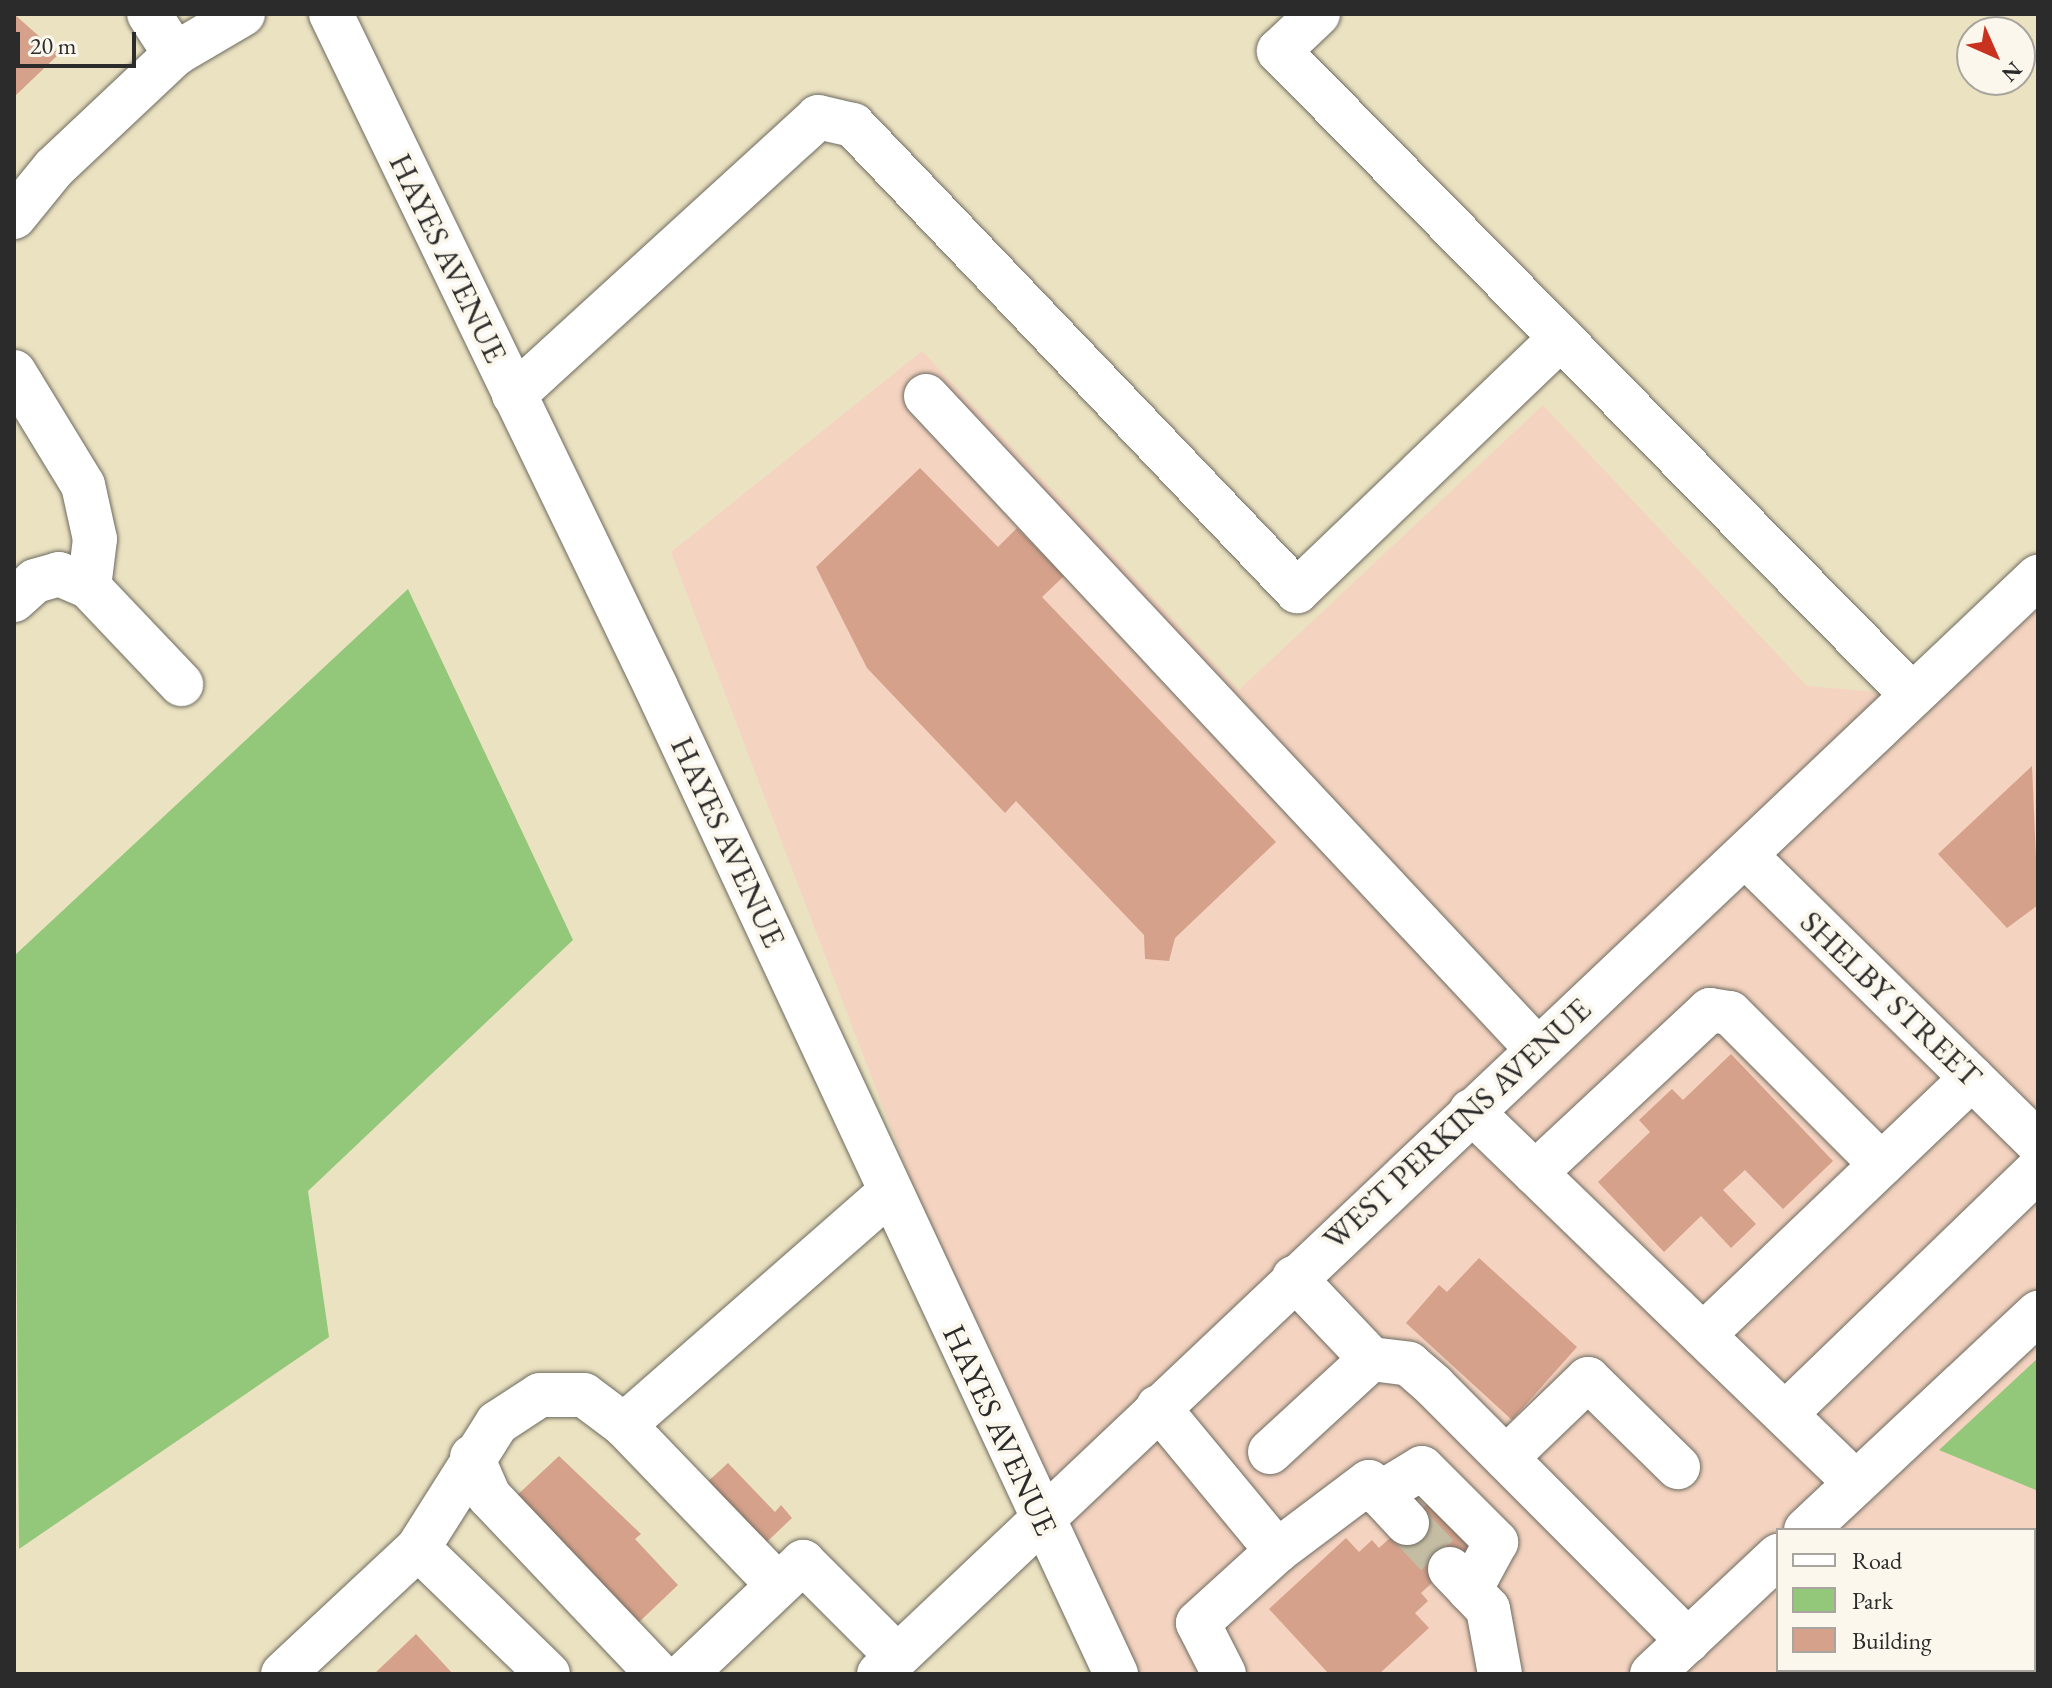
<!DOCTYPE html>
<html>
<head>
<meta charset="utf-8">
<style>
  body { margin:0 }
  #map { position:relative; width:2052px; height:1688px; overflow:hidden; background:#ebe2c1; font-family:"EB Garamond",serif }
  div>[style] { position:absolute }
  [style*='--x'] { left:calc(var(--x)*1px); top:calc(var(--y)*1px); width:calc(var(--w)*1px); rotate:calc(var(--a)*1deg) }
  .built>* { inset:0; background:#f4d3c0 }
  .green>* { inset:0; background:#93c779 }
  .building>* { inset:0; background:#d5a18b }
  .minor-tunnel>* { height:44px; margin-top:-22px; transform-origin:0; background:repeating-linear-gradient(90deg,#c5bda3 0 44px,transparent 0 66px) }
  .roads { filter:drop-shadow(0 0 2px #6e6b60) drop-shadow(0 0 2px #6e6b60) }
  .minor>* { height:44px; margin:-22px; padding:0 22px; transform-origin:22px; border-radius:22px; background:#fff }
  .major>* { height:44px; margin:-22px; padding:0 22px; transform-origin:22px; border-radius:22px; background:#fff }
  span { translate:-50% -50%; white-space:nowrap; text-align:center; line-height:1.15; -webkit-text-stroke:8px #fbf7ec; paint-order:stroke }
  .street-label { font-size:32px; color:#2b2b2b }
  .frame { position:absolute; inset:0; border:16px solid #2b2b2b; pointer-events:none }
  .legend { position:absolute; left:1776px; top:1528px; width:260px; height:144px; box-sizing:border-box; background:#fbf7ec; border:2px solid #a8a59f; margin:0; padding:10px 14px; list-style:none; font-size:24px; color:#2b2b2b }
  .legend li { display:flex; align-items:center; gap:16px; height:40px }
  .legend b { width:40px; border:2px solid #a8a59f }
  .north { position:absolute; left:1956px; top:16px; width:80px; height:80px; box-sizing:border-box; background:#fbf7ec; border:2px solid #a8a59f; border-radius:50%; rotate:135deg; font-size:22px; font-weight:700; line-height:32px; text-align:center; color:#2b2b2b }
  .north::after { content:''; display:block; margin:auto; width:28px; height:36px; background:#c8321e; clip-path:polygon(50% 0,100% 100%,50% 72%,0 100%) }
  .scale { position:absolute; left:16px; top:32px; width:120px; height:36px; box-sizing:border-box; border:4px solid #2b2b2b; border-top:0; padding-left:10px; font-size:24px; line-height:28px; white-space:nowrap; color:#2b2b2b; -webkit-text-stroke:6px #fbf7ec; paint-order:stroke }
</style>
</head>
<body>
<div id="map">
  <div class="built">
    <div style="clip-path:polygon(evenodd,922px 351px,1239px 690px,1543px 405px,1807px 686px,1912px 695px,2038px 577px,2038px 1674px,1116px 1674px,1040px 1518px,671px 552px,922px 351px,1778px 1530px,2034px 1530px,2034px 1670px,1778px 1670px,1778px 1530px)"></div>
  </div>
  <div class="green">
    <div style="clip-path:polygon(408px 589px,573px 940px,308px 1191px,329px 1337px,19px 1549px,14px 956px)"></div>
    <div style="clip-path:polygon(2038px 1358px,2038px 1491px,1939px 1450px)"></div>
    <div style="clip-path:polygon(2038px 1604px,2038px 1674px,1971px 1674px,2034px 1670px)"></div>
  </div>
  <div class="building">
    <div style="clip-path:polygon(14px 14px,59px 54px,14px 97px)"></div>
    <div style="clip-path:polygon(920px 468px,998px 547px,1017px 528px,1064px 576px,1042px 597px,1276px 842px,1175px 938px,1169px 961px,1145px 959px,1144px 935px,1016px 801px,1005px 813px,867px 668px,816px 567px)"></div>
    <div style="clip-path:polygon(2032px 766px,2038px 905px,2007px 928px,1938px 854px)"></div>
    <div style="clip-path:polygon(1731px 1054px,1833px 1161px,1783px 1209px,1745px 1170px,1723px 1190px,1756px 1224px,1731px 1248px,1701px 1216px,1664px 1252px,1598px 1182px,1650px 1132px,1639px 1120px,1672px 1089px,1683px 1100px)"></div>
    <div style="clip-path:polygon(1479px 1258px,1577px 1347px,1512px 1420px,1406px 1323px,1439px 1285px,1447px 1292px)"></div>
    <div style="clip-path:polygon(559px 1456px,641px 1534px,635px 1539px,678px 1585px,637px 1624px,513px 1499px)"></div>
    <div style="clip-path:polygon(728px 1463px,775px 1512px,781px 1505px,792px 1518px,753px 1555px,703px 1486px)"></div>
    <div style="clip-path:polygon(1436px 1496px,1477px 1541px,1421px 1593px,1428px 1601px,1415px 1613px,1429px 1628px,1379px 1674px,1329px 1674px,1269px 1609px,1346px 1538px,1359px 1552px,1372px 1540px,1379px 1548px)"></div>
    <div style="clip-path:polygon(416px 1634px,453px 1674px,374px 1674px)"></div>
  </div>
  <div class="minor-tunnel">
    <div style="--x:1407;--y:1523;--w:62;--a:47"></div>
  </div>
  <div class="roads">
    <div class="minor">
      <div style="--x:149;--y:14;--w:48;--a:57"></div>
      <div style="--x:1318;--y:14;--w:54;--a:136.5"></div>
      <div style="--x:1279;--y:51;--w:903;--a:45.49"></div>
      <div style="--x:14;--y:217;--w:63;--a:-50.8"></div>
      <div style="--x:54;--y:168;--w:166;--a:-43.3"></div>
      <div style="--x:175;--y:54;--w:79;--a:-30.5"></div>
      <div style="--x:14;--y:372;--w:132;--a:58.6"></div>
      <div style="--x:83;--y:485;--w:55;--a:77.5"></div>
      <div style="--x:95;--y:539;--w:48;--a:97.1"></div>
      <div style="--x:514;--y:395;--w:412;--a:-42.4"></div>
      <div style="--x:818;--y:117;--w:36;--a:13"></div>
      <div style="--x:853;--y:125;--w:644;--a:46.38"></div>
      <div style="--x:1297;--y:591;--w:366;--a:-43.8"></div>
      <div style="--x:926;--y:396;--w:894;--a:46.9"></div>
      <div style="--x:14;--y:600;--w:28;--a:-42"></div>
      <div style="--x:35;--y:581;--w:25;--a:-16"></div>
      <div style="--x:59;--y:574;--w:33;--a:23"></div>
      <div style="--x:89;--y:587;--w:134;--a:46.5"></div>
      <div style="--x:1745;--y:855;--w:411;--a:44.5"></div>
      <div style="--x:1471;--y:1111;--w:535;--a:44.02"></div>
      <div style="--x:1535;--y:1173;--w:239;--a:-43"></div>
      <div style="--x:1710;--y:1010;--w:20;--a:9"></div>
      <div style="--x:1730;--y:1013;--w:214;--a:45"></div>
      <div style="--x:1703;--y:1335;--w:372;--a:-43.7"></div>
      <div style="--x:1371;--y:1359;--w:38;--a:7"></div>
      <div style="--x:1409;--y:1364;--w:33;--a:41"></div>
      <div style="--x:1434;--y:1386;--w:360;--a:45.1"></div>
      <div style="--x:1158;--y:1407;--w:187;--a:50.4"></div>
      <div style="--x:1277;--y:1551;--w:107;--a:137.7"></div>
      <div style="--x:1198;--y:1623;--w:57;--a:63"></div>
      <div style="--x:1785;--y:1414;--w:351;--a:-44"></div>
      <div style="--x:624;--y:1425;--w:352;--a:-41.2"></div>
      <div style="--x:1270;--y:1452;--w:137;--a:-42.6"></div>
      <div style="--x:1371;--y:1359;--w:112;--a:-133.5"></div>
      <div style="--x:472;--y:1457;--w:43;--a:66.4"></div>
      <div style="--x:489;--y:1496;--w:245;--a:46.5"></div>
      <div style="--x:1506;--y:1458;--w:114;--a:-43.9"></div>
      <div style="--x:1588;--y:1379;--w:126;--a:44.4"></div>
      <div style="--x:1379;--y:1494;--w:50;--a:-31.2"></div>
      <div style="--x:1422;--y:1468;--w:105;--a:45"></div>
      <div style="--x:1496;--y:1542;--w:55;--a:118.4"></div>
      <div style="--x:1806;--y:1530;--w:318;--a:-43.1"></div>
      <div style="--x:418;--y:1548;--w:148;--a:-57.7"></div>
      <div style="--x:497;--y:1423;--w:51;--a:-33.1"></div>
      <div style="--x:540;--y:1395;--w:44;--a:0"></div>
      <div style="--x:584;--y:1395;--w:50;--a:36.9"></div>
      <div style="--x:624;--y:1425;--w:222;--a:46.1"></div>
      <div style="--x:1277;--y:1551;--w:115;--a:-36.9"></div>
      <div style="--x:1369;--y:1482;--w:56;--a:47.2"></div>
      <div style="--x:1450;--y:1569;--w:55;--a:46.5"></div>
      <div style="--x:1488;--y:1609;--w:66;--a:79.5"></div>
      <div style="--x:283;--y:1674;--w:185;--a:-43"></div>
      <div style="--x:418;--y:1548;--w:181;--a:44.1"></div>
      <div style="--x:685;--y:1674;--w:163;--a:-43.5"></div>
      <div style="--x:803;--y:1562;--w:133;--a:45"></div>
      <div style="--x:1652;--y:1674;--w:173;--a:-43.1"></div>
    </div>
    <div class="major">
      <div style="--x:331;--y:14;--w:747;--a:64.22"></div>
      <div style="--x:656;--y:687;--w:1089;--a:65.01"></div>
      <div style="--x:879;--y:1674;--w:1596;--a:-43.43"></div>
    </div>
  </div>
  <div class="street-label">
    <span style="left:448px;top:258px;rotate:64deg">HAYES AVENUE</span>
    <span style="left:728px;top:842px;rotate:65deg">HAYES AVENUE</span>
    <span style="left:1891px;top:999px;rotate:44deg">SHELBY STREET</span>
    <span style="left:1457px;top:1124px;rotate:-43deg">WEST PERKINS AVENUE</span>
    <span style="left:1000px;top:1430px;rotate:65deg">HAYES AVENUE</span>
  </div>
  <div class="frame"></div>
  <ul class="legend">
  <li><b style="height:10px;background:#fff"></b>Road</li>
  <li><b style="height:22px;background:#93c779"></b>Park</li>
  <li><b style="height:22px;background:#d5a18b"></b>Building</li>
  </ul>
  <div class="north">N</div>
  <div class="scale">20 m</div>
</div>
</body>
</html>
